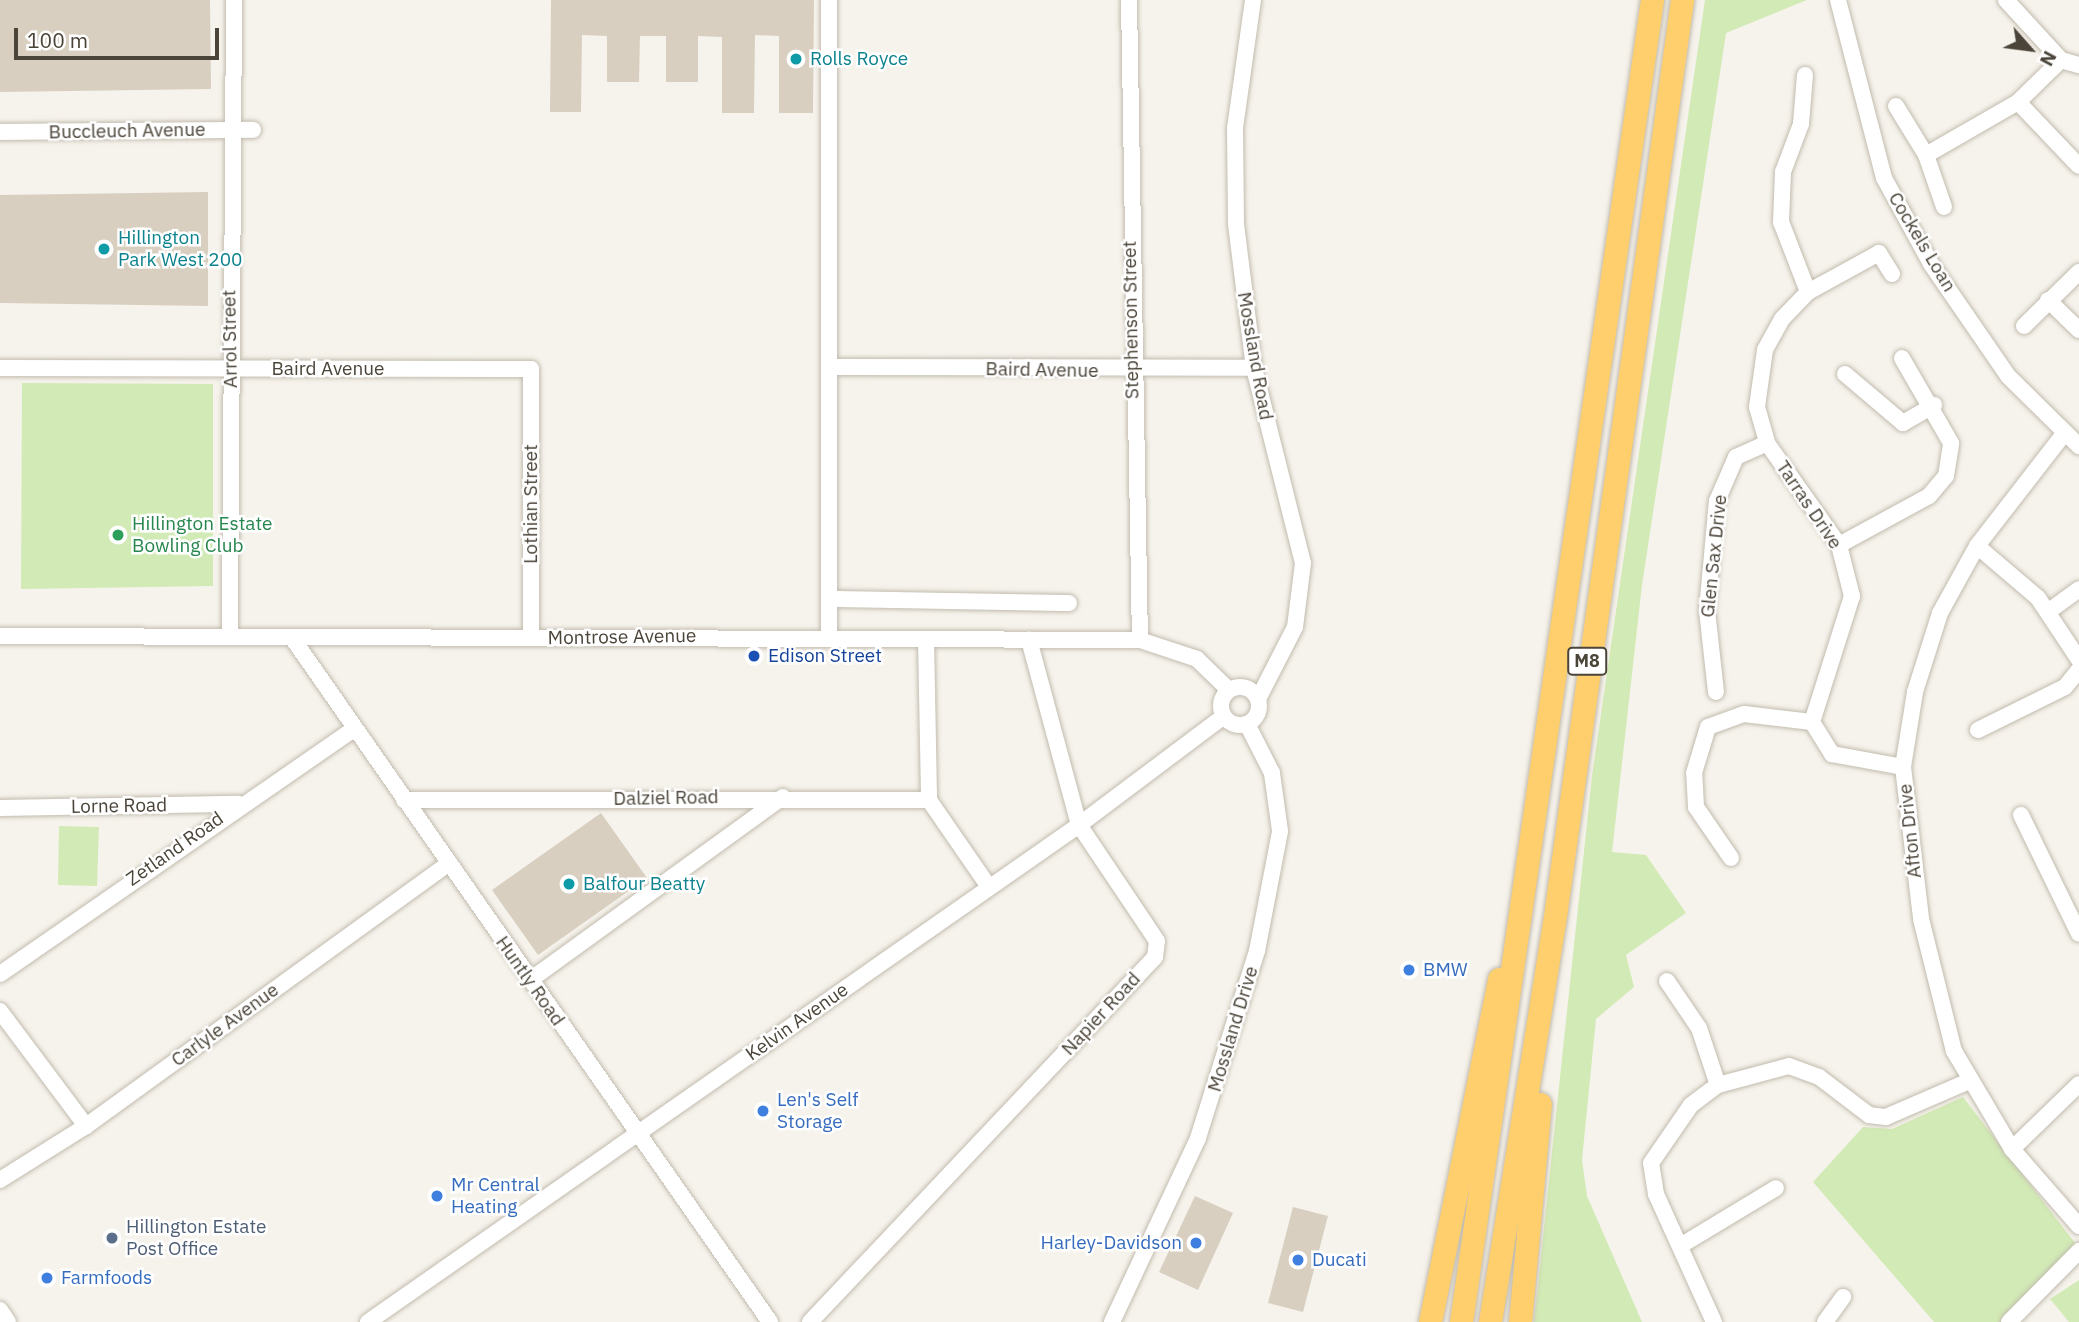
<!DOCTYPE html>
<html>
<head>
<meta charset="utf-8">
<style>
  body { margin:0 }
  #map { position:relative; width:2079px; height:1322px; overflow:hidden; background:#f6f3ec; font-family:"IBM Plex Sans",sans-serif }
  div>[style] { position:absolute }
  [style*='--x'] { left:calc(var(--x)*1px); top:calc(var(--y)*1px); width:calc(var(--w)*1px); rotate:calc(var(--a)*1deg) }
  .green>* { inset:0; background:#d2eab5 }
  .building>* { inset:0; background:#d8cfc1 }
  .roads { filter:drop-shadow(0 0 2px #c2bbae) drop-shadow(0 0 2px #c2bbae) }
  .minor>* { height:16px; margin:-8px; padding:0 8px; transform-origin:8px; border-radius:8px; background:#fff }
  .minor>.ring { margin:-8px; padding:0; box-sizing:content-box; background:none; border:16px solid #fff; border-radius:50% }
  .highway>* { height:23px; margin:-11.5px; padding:0 11.5px; transform-origin:11.5px; border-radius:11.5px; background:#ffcf6e }
  .dots>* { width:19px; height:19px; translate:-50% -50%; box-sizing:border-box; border:4px solid #fff; border-radius:50% }
  span { translate:-50% -50%; white-space:nowrap; text-align:center; line-height:1.15; -webkit-text-stroke:5px #fff; paint-order:stroke }
  .shield-label span { padding:2px 5px; background:#fff; border:2px solid; border-radius:5px; -webkit-text-stroke-width:0 }
  .shield-label { font-size:18px; color:#4b4439; font-weight:700 }
  .culture-label { font-size:19px; color:#0d838f }
  .left { translate:0 -50%; text-align:left }
  .street-label { font-size:19px; color:#4b4439 }
  .leisure-label { font-size:19px; color:#27864d }
  .transit-label { font-size:19px; color:#164399 }
  .shop-label { font-size:19px; color:#366cbe }
  .right { translate:-100% -50%; text-align:right }
  .service-label { font-size:19px; color:#4e5e75 }
  .north { position:absolute; left:1995px; top:14px; width:70px; height:70px; -webkit-text-stroke:5px #fff; paint-order:stroke; rotate:118deg; font-size:19px; font-weight:700; line-height:28px; text-align:center; color:#4b4439 }
  .north::after { content:''; display:block; margin:auto; width:24px; height:32px; background:#4b4439; clip-path:polygon(50% 0,100% 100%,50% 72%,0 100%) }
  .scale { position:absolute; left:14px; top:28px; width:205px; height:32px; box-sizing:border-box; border:4px solid #4b4439; border-top:0; padding-left:9px; font-size:21px; line-height:24px; white-space:nowrap; color:#4b4439; -webkit-text-stroke:5px #fff; paint-order:stroke }
</style>
</head>
<body>
<div id="map">
  <div class="green">
    <div style="clip-path:polygon(1705px 0,1807px 0,1726px 33px,1642px 585px,1612px 852px,1646px 855px,1686px 913px,1626px 955px,1634px 987px,1596px 1019px,1582px 1160px,1587px 1196px,1642px 1322px,1534px 1322px,1592px 776px)"></div>
    <div style="clip-path:polygon(22px 383px,213px 384px,213px 586px,21px 589px)"></div>
    <div style="clip-path:polygon(59px 826px,99px 827px,97px 886px,58px 885px)"></div>
    <div style="clip-path:polygon(1963px 1097px,2078px 1247px,2001px 1322px,1934px 1322px,1813px 1182px,1863px 1127px,1892px 1129px)"></div>
    <div style="clip-path:polygon(2079px 1280px,2079px 1322px,2069px 1322px,2050px 1299px)"></div>
  </div>
  <div class="building">
    <div style="clip-path:polygon(0 0,210px 0,211px 89px,0 92px)"></div>
    <div style="clip-path:polygon(551px 0,814px 0,813px 113px,779px 113px,779px 36px,755px 35px,754px 113px,722px 113px,722px 37px,698px 36px,698px 82px,666px 82px,666px 36px,640px 36px,639px 82px,607px 82px,607px 36px,582px 35px,581px 112px,550px 112px)"></div>
    <div style="clip-path:polygon(208px 192px,208px 306px,0 303px,0 195px)"></div>
    <div style="clip-path:polygon(601px 813px,647px 878px,538px 955px,492px 890px)"></div>
    <div style="clip-path:polygon(1195px 1196px,1233px 1213px,1198px 1290px,1159px 1272px)"></div>
    <div style="clip-path:polygon(1293px 1207px,1328px 1216px,1303px 1312px,1268px 1303px)"></div>
  </div>
  <div class="roads">
    <div class="minor">
      <div style="--x:829;--y:0;--w:638;--a:90"></div>
      <div style="--x:1129;--y:0;--w:640;--a:89.02"></div>
      <div style="--x:1253;--y:0;--w:129;--a:98"></div>
      <div style="--x:1235;--y:128;--w:96;--a:89.4"></div>
      <div style="--x:1236;--y:224;--w:145;--a:82.9"></div>
      <div style="--x:1254;--y:368;--w:201;--a:75.9"></div>
      <div style="--x:1303;--y:563;--w:64;--a:97.1"></div>
      <div style="--x:1295;--y:627;--w:81;--a:117.2"></div>
      <div style="--x:1838;--y:0;--w:184;--a:75.5"></div>
      <div style="--x:1884;--y:178;--w:98;--a:61.3"></div>
      <div style="--x:1931;--y:264;--w:136;--a:55.5"></div>
      <div style="--x:2008;--y:376;--w:100;--a:44.6"></div>
      <div style="--x:2006;--y:0;--w:81;--a:47.5"></div>
      <div style="--x:1805;--y:75;--w:49;--a:94.7"></div>
      <div style="--x:1801;--y:124;--w:51;--a:110.6"></div>
      <div style="--x:1783;--y:172;--w:50;--a:92.3"></div>
      <div style="--x:1781;--y:222;--w:75;--a:68.9"></div>
      <div style="--x:2018;--y:102;--w:88;--a:46.4"></div>
      <div style="--x:1896;--y:106;--w:57;--a:58.5"></div>
      <div style="--x:1926;--y:155;--w:55;--a:70.9"></div>
      <div style="--x:0;--y:132;--w:253;--a:-0.5"></div>
      <div style="--x:1926;--y:155;--w:106;--a:-29.9"></div>
      <div style="--x:2018;--y:102;--w:60;--a:-44.3"></div>
      <div style="--x:2061;--y:60;--w:19;--a:16"></div>
      <div style="--x:1892;--y:274;--w:25;--a:-122"></div>
      <div style="--x:1879;--y:253;--w:81;--a:151.2"></div>
      <div style="--x:1808;--y:292;--w:37;--a:134"></div>
      <div style="--x:1782;--y:319;--w:35;--a:119"></div>
      <div style="--x:1765;--y:350;--w:58;--a:98"></div>
      <div style="--x:1757;--y:407;--w:37;--a:74"></div>
      <div style="--x:1767;--y:443;--w:125;--a:54.8"></div>
      <div style="--x:1839;--y:545;--w:53;--a:75.7"></div>
      <div style="--x:1852;--y:596;--w:132;--a:107.6"></div>
      <div style="--x:1812;--y:722;--w:38;--a:58"></div>
      <div style="--x:1832;--y:754;--w:72;--a:10.4"></div>
      <div style="--x:2048;--y:300;--w:43;--a:44.1"></div>
      <div style="--x:2024;--y:326;--w:77;--a:-44.5"></div>
      <div style="--x:830;--y:367;--w:424;--a:0.1"></div>
      <div style="--x:0;--y:368;--w:531;--a:0.11"></div>
      <div style="--x:531;--y:369;--w:269;--a:90"></div>
      <div style="--x:1845;--y:374;--w:76;--a:40.2"></div>
      <div style="--x:1903;--y:423;--w:36;--a:-30"></div>
      <div style="--x:2063;--y:435;--w:140;--a:127.8"></div>
      <div style="--x:1977;--y:546;--w:77;--a:118.9"></div>
      <div style="--x:1940;--y:613;--w:83;--a:107.6"></div>
      <div style="--x:1915;--y:692;--w:76;--a:99.1"></div>
      <div style="--x:1903;--y:767;--w:153;--a:83.2"></div>
      <div style="--x:1921;--y:919;--w:136;--a:76"></div>
      <div style="--x:1954;--y:1051;--w:114;--a:59.4"></div>
      <div style="--x:2012;--y:1149;--w:102;--a:49"></div>
      <div style="--x:1839;--y:545;--w:102;--a:-28.6"></div>
      <div style="--x:1929;--y:496;--w:26;--a:-50"></div>
      <div style="--x:1946;--y:476;--w:33;--a:-81"></div>
      <div style="--x:1951;--y:443;--w:98;--a:-120"></div>
      <div style="--x:1977;--y:546;--w:80;--a:40.4"></div>
      <div style="--x:2038;--y:598;--w:74;--a:56.5"></div>
      <div style="--x:830;--y:599;--w:239;--a:1"></div>
      <div style="--x:2049;--y:611;--w:37;--a:-36"></div>
      <div style="--x:0;--y:636;--w:1140;--a:0.2"></div>
      <div style="--x:1140;--y:640;--w:60;--a:18.4"></div>
      <div style="--x:1197;--y:659;--w:43;--a:44.1"></div>
      <div style="--x:230;--y:636;--w:636;--a:-89.64"></div>
      <div style="--x:293;--y:639;--w:833;--a:55.07"></div>
      <div style="--x:926;--y:639;--w:161;--a:88.9"></div>
      <div style="--x:929;--y:800;--w:106;--a:55.4"></div>
      <div class="ring" style="left:1221px;top:687px;width:22px;height:22px"></div>
      <div style="--x:1716;--y:692;--w:82;--a:-96.3"></div>
      <div style="--x:1707;--y:610;--w:109;--a:-84.8"></div>
      <div style="--x:1717;--y:501;--w:48;--a:-66.6"></div>
      <div style="--x:1736;--y:457;--w:34;--a:-24"></div>
      <div style="--x:1978;--y:730;--w:97;--a:-26.3"></div>
      <div style="--x:2065;--y:687;--w:22;--a:-51"></div>
      <div style="--x:404;--y:800;--w:525;--a:0"></div>
      <div style="--x:0;--y:808;--w:238;--a:-1"></div>
      <div style="--x:2021;--y:815;--w:132;--a:64"></div>
      <div style="--x:1731;--y:858;--w:62;--a:-124.5"></div>
      <div style="--x:1696;--y:807;--w:34;--a:-93"></div>
      <div style="--x:1694;--y:773;--w:48;--a:-73.1"></div>
      <div style="--x:1708;--y:727;--w:38;--a:-20"></div>
      <div style="--x:1744;--y:714;--w:68;--a:6.7"></div>
      <div style="--x:0;--y:974;--w:431;--a:-34.7"></div>
      <div style="--x:530;--y:980;--w:312;--a:-35.9"></div>
      <div style="--x:1667;--y:981;--w:57;--a:55.8"></div>
      <div style="--x:1699;--y:1028;--w:60;--a:71.6"></div>
      <div style="--x:0;--y:1011;--w:144;--a:53.2"></div>
      <div style="--x:2012;--y:1149;--w:93;--a:-44.1"></div>
      <div style="--x:0;--y:1180;--w:102;--a:-32.1"></div>
      <div style="--x:86;--y:1126;--w:445;--a:-35.9"></div>
      <div style="--x:1680;--y:1246;--w:112;--a:-31.1"></div>
      <div style="--x:0;--y:1310;--w:14;--a:56"></div>
      <div style="--x:368;--y:1322;--w:867;--a:-34.95"></div>
      <div style="--x:1079;--y:825;--w:180;--a:-36.9"></div>
      <div style="--x:810;--y:1322;--w:502;--a:-46.61"></div>
      <div style="--x:1155;--y:957;--w:16;--a:-83"></div>
      <div style="--x:1157;--y:941;--w:140;--a:-123.9"></div>
      <div style="--x:1079;--y:825;--w:192;--a:-105.1"></div>
      <div style="--x:1112;--y:1322;--w:203;--a:-64.9"></div>
      <div style="--x:1198;--y:1138;--w:196;--a:-72.5"></div>
      <div style="--x:1257;--y:951;--w:122;--a:-79.1"></div>
      <div style="--x:1280;--y:831;--w:59;--a:-97.9"></div>
      <div style="--x:1272;--y:773;--w:55;--a:-117"></div>
      <div style="--x:1714;--y:1322;--w:141;--a:-114.4"></div>
      <div style="--x:1656;--y:1194;--w:31;--a:-99"></div>
      <div style="--x:1651;--y:1163;--w:70;--a:-55.4"></div>
      <div style="--x:1691;--y:1105;--w:34;--a:-37"></div>
      <div style="--x:1718;--y:1085;--w:73;--a:-15"></div>
      <div style="--x:1789;--y:1066;--w:32;--a:20"></div>
      <div style="--x:1819;--y:1077;--w:63;--a:37.2"></div>
      <div style="--x:1869;--y:1115;--w:17;--a:7"></div>
      <div style="--x:1886;--y:1117;--w:88;--a:-23.4"></div>
      <div style="--x:1825;--y:1322;--w:31;--a:-54"></div>
      <div style="--x:2009;--y:1322;--w:100;--a:-45.4"></div>
    </div>
    <div class="highway">
      <div style="--x:1430;--y:1322;--w:350;--a:-78.6"></div>
      <div style="--x:1461;--y:1322;--w:1336;--a:-81.78"></div>
      <div style="--x:1490;--y:1322;--w:418;--a:-80.9"></div>
      <div style="--x:1556;--y:909;--w:918;--a:-82.11"></div>
      <div style="--x:1520;--y:1322;--w:219;--a:-84.8"></div>
    </div>
  </div>
  <div class="dots">
    <div style="left:796px;top:59px;background:#0f9aa8"></div>
    <div style="left:104px;top:249px;background:#0f9aa8"></div>
    <div style="left:118px;top:535px;background:#2e9e5b"></div>
    <div style="left:754px;top:656px;background:#1a4fb4"></div>
    <div style="left:569px;top:884px;background:#0f9aa8"></div>
    <div style="left:1409px;top:970px;background:#3f7fe0"></div>
    <div style="left:763px;top:1111px;background:#3f7fe0"></div>
    <div style="left:437px;top:1196px;background:#3f7fe0"></div>
    <div style="left:112px;top:1238px;background:#5c6f8a"></div>
    <div style="left:1196px;top:1243px;background:#3f7fe0"></div>
    <div style="left:1298px;top:1260px;background:#3f7fe0"></div>
    <div style="left:47px;top:1278px;background:#3f7fe0"></div>
  </div>
  <div class="shield-label">
    <span style="left:1587px;top:661px">M8</span>
  </div>
  <div class="culture-label">
    <span class="left" style="left:810px;top:59px">Rolls Royce</span>
    <span class="left" style="left:118px;top:249px">Hillington<br>Park West 200</span>
    <span class="left" style="left:583px;top:884px">Balfour Beatty</span>
  </div>
  <div class="street-label">
    <span style="left:127px;top:131px;rotate:-1deg">Buccleuch Avenue</span>
    <span style="left:1922px;top:242px;rotate:59deg">Cockels Loan</span>
    <span style="left:1131px;top:320px;rotate:-91deg">Stephenson Street</span>
    <span style="left:230px;top:339px;rotate:-91deg">Arrol Street</span>
    <span style="left:1255px;top:356px;rotate:80deg">Mossland Road</span>
    <span style="left:328px;top:369px">Baird Avenue</span>
    <span style="left:1042px;top:370px;rotate:1deg">Baird Avenue</span>
    <span style="left:531px;top:504px;rotate:-90deg">Lothian Street</span>
    <span style="left:1809px;top:505px;rotate:56deg">Tarras Drive</span>
    <span style="left:1714px;top:556px;rotate:-84deg">Glen Sax Drive</span>
    <span style="left:622px;top:637px;rotate:-1deg">Montrose Avenue</span>
    <span style="left:666px;top:798px;rotate:-1deg">Dalziel Road</span>
    <span style="left:119px;top:806px;rotate:-1deg">Lorne Road</span>
    <span style="left:1910px;top:831px;rotate:-96deg">Afton Drive</span>
    <span style="left:175px;top:849px;rotate:-35deg">Zetland Road</span>
    <span style="left:530px;top:981px;rotate:55deg">Huntly Road</span>
    <span style="left:1101px;top:1014px;rotate:-47deg">Napier Road</span>
    <span style="left:797px;top:1022px;rotate:-35deg">Kelvin Avenue</span>
    <span style="left:225px;top:1025px;rotate:-36deg">Carlyle Avenue</span>
    <span style="left:1233px;top:1029px;rotate:-73deg">Mossland Drive</span>
  </div>
  <div class="leisure-label">
    <span class="left" style="left:132px;top:535px">Hillington Estate<br>Bowling Club</span>
  </div>
  <div class="transit-label">
    <span class="left" style="left:768px;top:656px">Edison Street</span>
  </div>
  <div class="shop-label">
    <span class="left" style="left:1423px;top:970px">BMW</span>
    <span class="left" style="left:777px;top:1111px">Len's Self<br>Storage</span>
    <span class="left" style="left:451px;top:1196px">Mr Central<br>Heating</span>
    <span class="right" style="left:1182px;top:1243px">Harley-Davidson</span>
    <span class="left" style="left:1312px;top:1260px">Ducati</span>
    <span class="left" style="left:61px;top:1278px">Farmfoods</span>
  </div>
  <div class="service-label">
    <span class="left" style="left:126px;top:1238px">Hillington Estate<br>Post Office</span>
  </div>
  <div class="north">N</div>
  <div class="scale">100 m</div>
</div>
</body>
</html>
